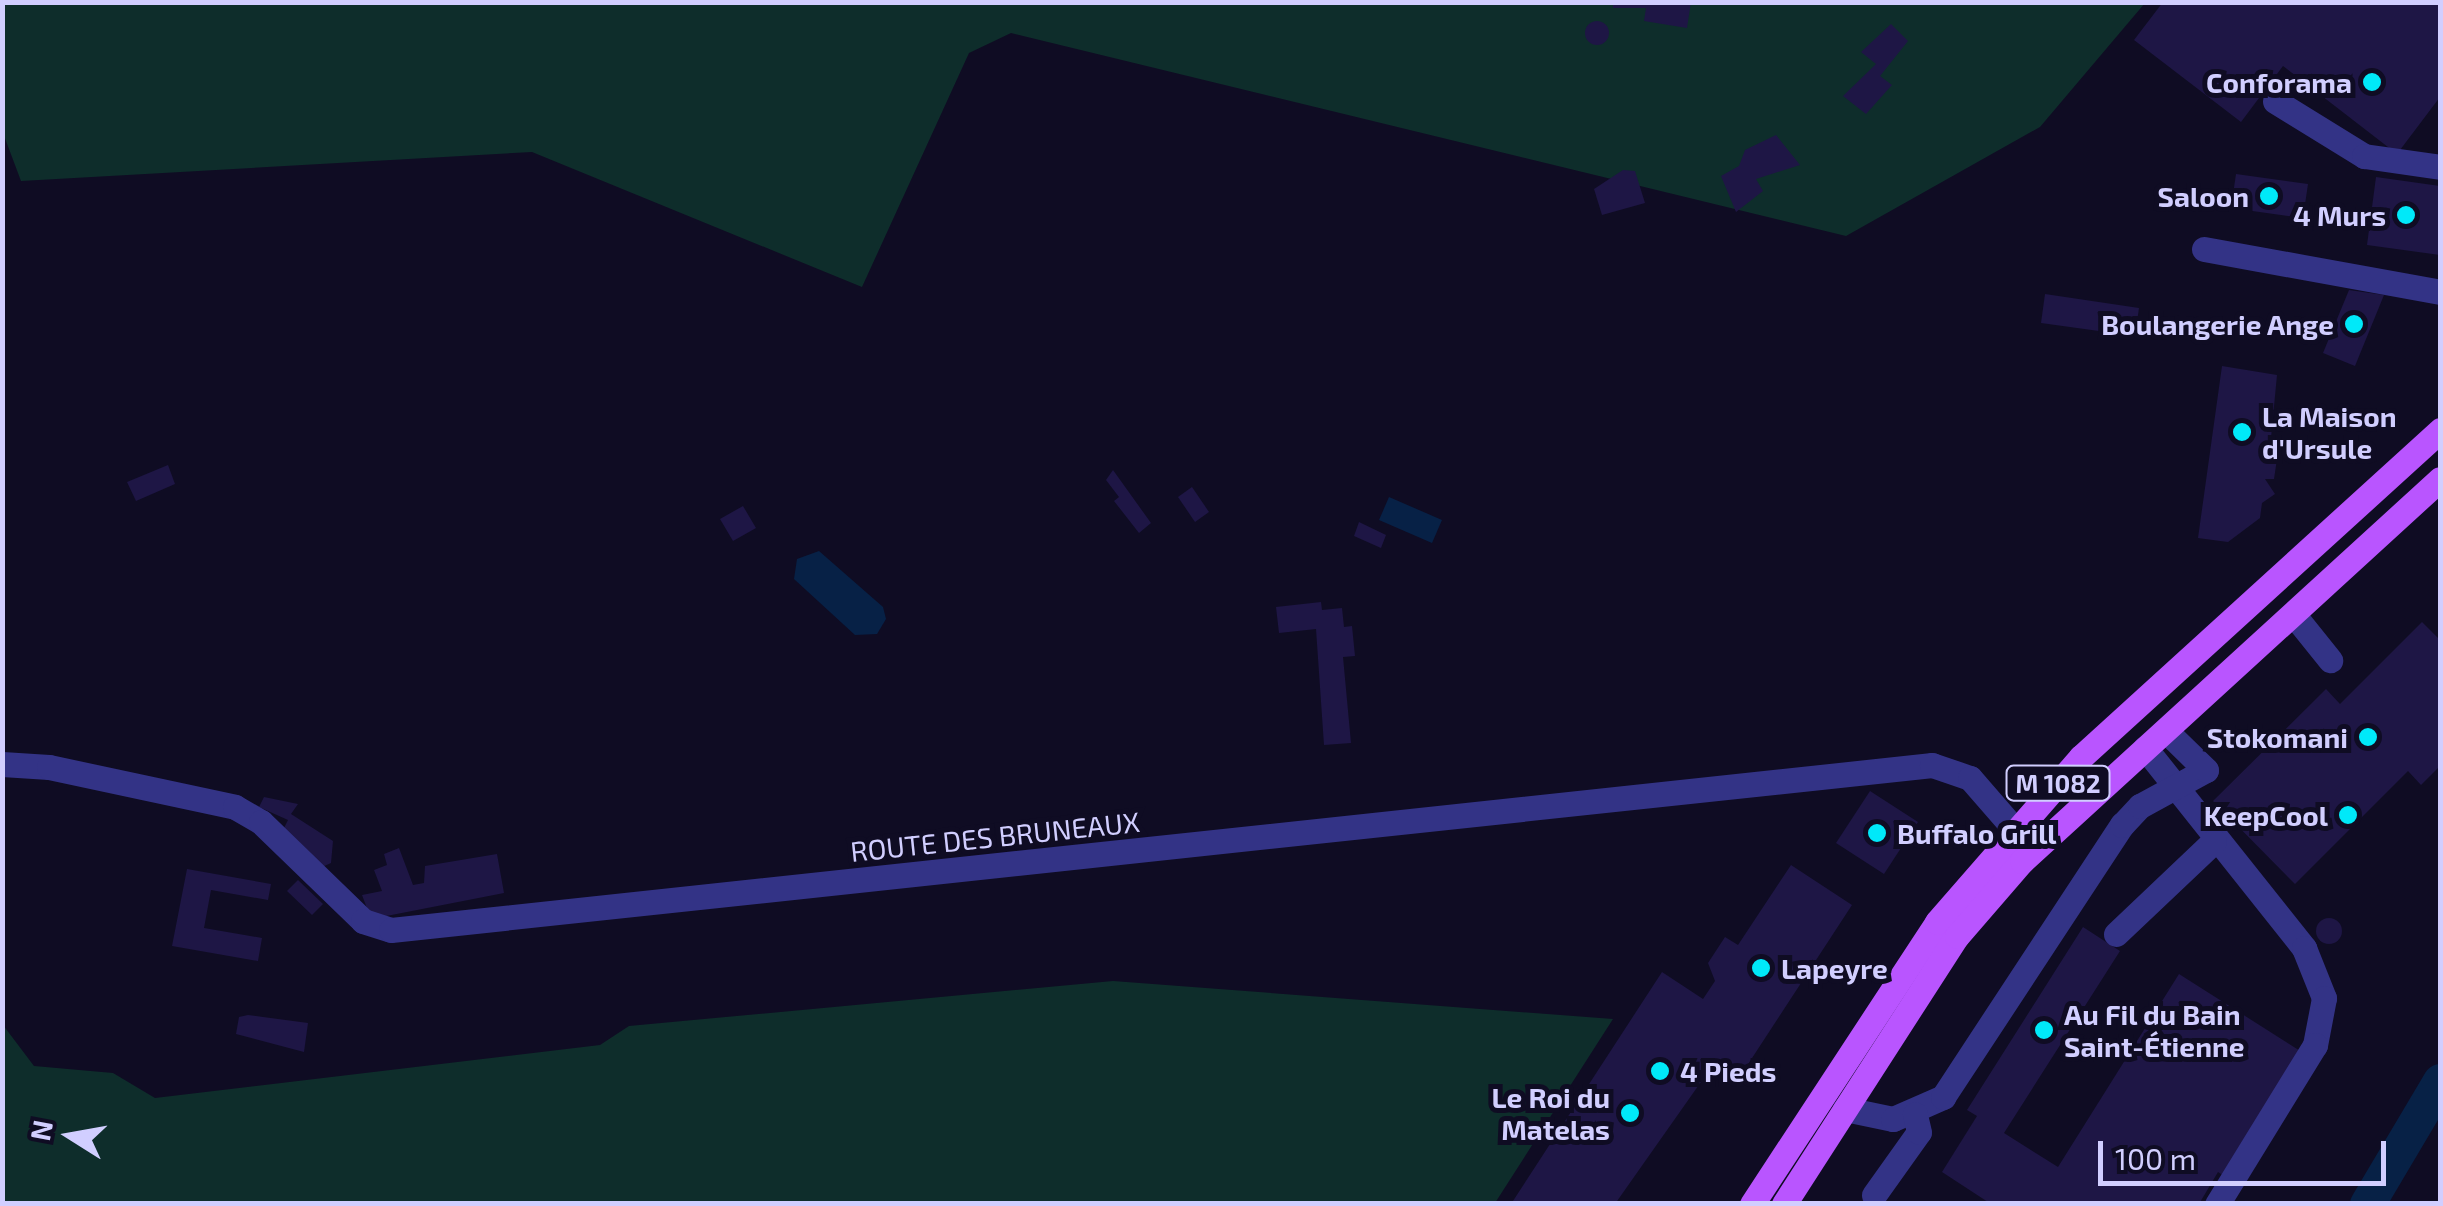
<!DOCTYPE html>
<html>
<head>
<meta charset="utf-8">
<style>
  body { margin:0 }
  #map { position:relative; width:2443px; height:1206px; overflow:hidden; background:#0f0c23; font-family:"Exo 2",sans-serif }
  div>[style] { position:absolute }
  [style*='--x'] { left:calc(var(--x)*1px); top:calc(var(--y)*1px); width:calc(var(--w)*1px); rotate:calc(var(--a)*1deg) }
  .green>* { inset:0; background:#0e2d2b }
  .water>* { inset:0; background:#072146 }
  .river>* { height:35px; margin:-17.5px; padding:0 17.5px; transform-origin:17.5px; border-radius:17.5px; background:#072146 }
  .building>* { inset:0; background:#1e1645 }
  .round { border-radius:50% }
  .minor>* { height:25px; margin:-12.5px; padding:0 12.5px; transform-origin:12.5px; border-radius:12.5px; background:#333386 }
  .major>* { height:25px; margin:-12.5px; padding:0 12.5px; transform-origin:12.5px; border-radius:12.5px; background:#b955ff }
  .dots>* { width:28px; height:28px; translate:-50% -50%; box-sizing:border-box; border:5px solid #0f0c23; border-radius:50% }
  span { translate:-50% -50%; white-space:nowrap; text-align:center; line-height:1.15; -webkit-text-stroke:10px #0f0c23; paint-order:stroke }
  .shield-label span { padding:2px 8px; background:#0f0c23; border:2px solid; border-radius:8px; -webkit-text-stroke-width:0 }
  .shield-label { font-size:25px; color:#d1ceff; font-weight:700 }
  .poi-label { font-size:28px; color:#d1ceff; font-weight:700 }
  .right { translate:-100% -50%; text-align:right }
  .left { translate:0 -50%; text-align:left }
  .street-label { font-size:28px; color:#d1ceff }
  .frame { position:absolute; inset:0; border:5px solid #d1ceff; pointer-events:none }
  .north { position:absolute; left:20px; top:1086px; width:100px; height:100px; -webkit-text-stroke:8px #0f0c23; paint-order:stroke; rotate:281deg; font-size:28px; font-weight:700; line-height:40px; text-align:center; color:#d1ceff }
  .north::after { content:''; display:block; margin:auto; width:35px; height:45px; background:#d1ceff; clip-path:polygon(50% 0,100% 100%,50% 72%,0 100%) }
  .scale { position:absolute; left:2098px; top:1141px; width:288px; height:45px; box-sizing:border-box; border:5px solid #d1ceff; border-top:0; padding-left:12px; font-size:30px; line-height:35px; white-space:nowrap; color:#d1ceff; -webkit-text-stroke:8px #0f0c23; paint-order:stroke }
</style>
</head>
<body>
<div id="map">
  <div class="green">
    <div style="clip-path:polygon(3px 3px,2145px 3px,2040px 127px,1846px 236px,1011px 33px,969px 53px,862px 287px,532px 152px,21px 181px,3px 133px)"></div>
    <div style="clip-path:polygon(1113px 981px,1613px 1019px,1495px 1203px,3px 1203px,3px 1025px,34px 1066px,113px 1073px,155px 1098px,600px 1045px,629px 1026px)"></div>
  </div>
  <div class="water">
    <div style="clip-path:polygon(1389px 497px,1442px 520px,1432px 543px,1379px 520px)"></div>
    <div style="clip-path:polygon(819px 551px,883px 607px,886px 619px,877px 634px,855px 635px,794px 579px,797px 559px)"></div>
  </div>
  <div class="river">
    <div style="--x:2367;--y:1204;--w:143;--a:-59.3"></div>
  </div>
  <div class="building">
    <div style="clip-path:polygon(1613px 2px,1691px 2px,1687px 28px,1644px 21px,1646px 8px,1613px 8px)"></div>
    <div style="clip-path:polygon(2163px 2px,2440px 2px,2440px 97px,2397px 154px,2283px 66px,2241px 122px,2134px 40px)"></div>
    <div class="round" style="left:1585px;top:21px;width:24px;height:24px"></div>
    <div style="clip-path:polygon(1891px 24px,1908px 41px,1880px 76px,1892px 85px,1866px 114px,1843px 96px,1876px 64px,1861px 52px)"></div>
    <div style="clip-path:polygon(1776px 135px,1800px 165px,1756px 179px,1763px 191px,1736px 212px,1721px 176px,1739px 166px,1745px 150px)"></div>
    <div style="clip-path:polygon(1623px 170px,1635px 171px,1645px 203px,1602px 215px,1594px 189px)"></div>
    <div style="clip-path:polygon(2236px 174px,2308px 184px,2303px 218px,2231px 208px)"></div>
    <div style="clip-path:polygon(2376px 177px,2440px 186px,2440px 255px,2367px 245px)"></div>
    <div style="clip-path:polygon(2349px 290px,2384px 295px,2355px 366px,2323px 353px)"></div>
    <div style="clip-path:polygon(2045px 294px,2139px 308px,2135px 336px,2041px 323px)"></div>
    <div style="clip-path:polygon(2222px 366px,2277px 375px,2271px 438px,2280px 439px,2274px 479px,2265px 479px,2275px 494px,2262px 503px,2260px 518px,2228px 542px,2198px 538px)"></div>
    <div style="clip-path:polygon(168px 465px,175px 484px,136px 501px,127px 482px)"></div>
    <div style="clip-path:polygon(1113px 470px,1151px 523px,1139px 533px,1114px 501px,1119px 497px,1106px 480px)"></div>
    <div style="clip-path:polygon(1192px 487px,1209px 512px,1195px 522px,1178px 497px)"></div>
    <div style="clip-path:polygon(743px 506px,756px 528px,733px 541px,720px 519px)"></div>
    <div style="clip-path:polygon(1359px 522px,1386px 535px,1381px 548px,1354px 536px)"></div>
    <div style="clip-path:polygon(1321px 602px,1322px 610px,1342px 608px,1344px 627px,1352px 626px,1355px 656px,1343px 657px,1351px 743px,1324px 745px,1316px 629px,1279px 633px,1276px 607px)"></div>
    <div style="clip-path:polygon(2422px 622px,2440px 640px,2440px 766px,2421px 785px,2408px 771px,2295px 884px,2213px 801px,2326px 689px,2340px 704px)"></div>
    <div style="clip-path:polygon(1870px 791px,1918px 822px,1884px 874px,1836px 843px)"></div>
    <div style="clip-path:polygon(264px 797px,298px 804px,291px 814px,333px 841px,331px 863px,320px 868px,284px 828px,288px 820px,259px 807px)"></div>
    <div style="clip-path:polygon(399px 848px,413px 885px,424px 883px,425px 866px,497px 854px,504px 893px,371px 919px,362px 895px,382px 891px,374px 870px,387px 865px,384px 854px)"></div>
    <div style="clip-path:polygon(1791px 865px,1852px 905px,1739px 1078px,1715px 1062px,1615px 1204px,1511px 1204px,1662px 972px,1703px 999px,1715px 981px,1708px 963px,1725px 937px,1738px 945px)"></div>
    <div style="clip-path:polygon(187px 869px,271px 884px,268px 900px,211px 890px,204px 928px,262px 938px,258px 961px,172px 946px)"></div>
    <div style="clip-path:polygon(298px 880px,323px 904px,312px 915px,287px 891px)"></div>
    <div class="round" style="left:2316px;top:918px;width:26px;height:26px"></div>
    <div style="clip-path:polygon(2083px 927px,2120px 951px,2004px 1133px,2058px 1167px,2179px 974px,2305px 1054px,2227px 1178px,2218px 1172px,2199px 1204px,1991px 1204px,1942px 1172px,1977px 1116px,1967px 1110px)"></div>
    <div style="clip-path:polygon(248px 1015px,308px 1023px,304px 1052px,236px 1034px,239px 1017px)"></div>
  </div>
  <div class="minor">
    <div style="--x:2275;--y:101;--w:105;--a:31.7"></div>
    <div style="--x:2364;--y:156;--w:77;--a:8.2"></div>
    <div style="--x:2204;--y:249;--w:240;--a:10.3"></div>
    <div style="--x:2294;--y:615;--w:58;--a:51.3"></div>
    <div style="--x:2145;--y:748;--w:256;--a:51.5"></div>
    <div style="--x:2304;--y:948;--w:54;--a:68.2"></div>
    <div style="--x:2324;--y:998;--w:48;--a:100.8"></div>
    <div style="--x:2315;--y:1045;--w:187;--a:121.6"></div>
    <div style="--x:2;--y:764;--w:47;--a:3.7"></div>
    <div style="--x:49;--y:767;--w:190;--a:12.1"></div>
    <div style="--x:235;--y:807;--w:30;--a:30"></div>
    <div style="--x:261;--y:822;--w:142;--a:44.1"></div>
    <div style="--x:363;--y:921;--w:29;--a:18"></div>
    <div style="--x:391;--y:930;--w:1550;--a:-6.11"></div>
    <div style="--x:1932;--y:765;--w:40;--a:18.9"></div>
    <div style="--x:1970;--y:778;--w:70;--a:49"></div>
    <div style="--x:2016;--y:831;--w:20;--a:79"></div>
    <div style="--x:2116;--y:934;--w:135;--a:-43.5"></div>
    <div style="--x:1845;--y:1109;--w:49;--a:11.8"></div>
    <div style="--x:1893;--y:1119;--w:55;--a:-23.7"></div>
    <div style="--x:1943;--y:1097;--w:326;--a:-56.7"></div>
    <div style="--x:2122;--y:825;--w:26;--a:-47"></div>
    <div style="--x:2140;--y:806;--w:75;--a:-28.6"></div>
    <div style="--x:2206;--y:770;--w:56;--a:-135.7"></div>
    <div style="--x:1874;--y:1195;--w:77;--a:-54.5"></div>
    <div style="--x:1919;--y:1132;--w:18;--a:-103"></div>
  </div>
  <div class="major">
    <div style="--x:1752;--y:1204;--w:337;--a:-56.7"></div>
    <div style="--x:1937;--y:922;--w:219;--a:-48.9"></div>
    <div style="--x:2081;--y:757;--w:486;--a:-42.3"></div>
    <div style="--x:1784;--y:1204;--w:319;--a:-57.2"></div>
    <div style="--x:1957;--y:936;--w:99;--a:-49.1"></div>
    <div style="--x:2022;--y:861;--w:566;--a:-42.42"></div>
  </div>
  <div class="dots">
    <div style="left:2372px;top:82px;background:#00e9f9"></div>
    <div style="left:2269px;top:196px;background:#00e9f9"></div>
    <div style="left:2406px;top:215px;background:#00e9f9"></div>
    <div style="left:2354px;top:324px;background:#00e9f9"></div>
    <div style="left:2242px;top:432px;background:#00e9f9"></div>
    <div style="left:2368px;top:737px;background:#00e9f9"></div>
    <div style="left:2348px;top:815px;background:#00e9f9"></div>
    <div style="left:1877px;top:833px;background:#00e9f9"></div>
    <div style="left:1761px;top:968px;background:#00e9f9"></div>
    <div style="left:2044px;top:1030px;background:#00e9f9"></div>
    <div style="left:1660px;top:1071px;background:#00e9f9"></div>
    <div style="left:1630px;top:1113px;background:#00e9f9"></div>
  </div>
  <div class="shield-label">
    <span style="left:2058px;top:783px">M 1082</span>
  </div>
  <div class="poi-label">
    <span class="right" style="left:2352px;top:82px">Conforama</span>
    <span class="right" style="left:2249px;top:196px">Saloon</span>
    <span class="right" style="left:2386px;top:215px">4 Murs</span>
    <span class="right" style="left:2334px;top:324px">Boulangerie Ange</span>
    <span class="left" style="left:2262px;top:432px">La Maison<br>d'Ursule</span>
    <span class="right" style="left:2348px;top:737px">Stokomani</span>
    <span class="right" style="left:2328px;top:815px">KeepCool</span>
    <span class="left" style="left:1897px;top:833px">Buffalo Grill</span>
    <span class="left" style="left:1781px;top:968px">Lapeyre</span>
    <span class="left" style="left:2064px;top:1030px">Au Fil du Bain<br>Saint-Étienne</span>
    <span class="left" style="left:1680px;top:1071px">4 Pieds</span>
    <span class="right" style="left:1610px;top:1113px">Le Roi du<br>Matelas</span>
  </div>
  <div class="street-label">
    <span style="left:995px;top:836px;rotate:-6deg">ROUTE DES BRUNEAUX</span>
  </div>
  <div class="frame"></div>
  <div class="north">N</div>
  <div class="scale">100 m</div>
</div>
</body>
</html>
